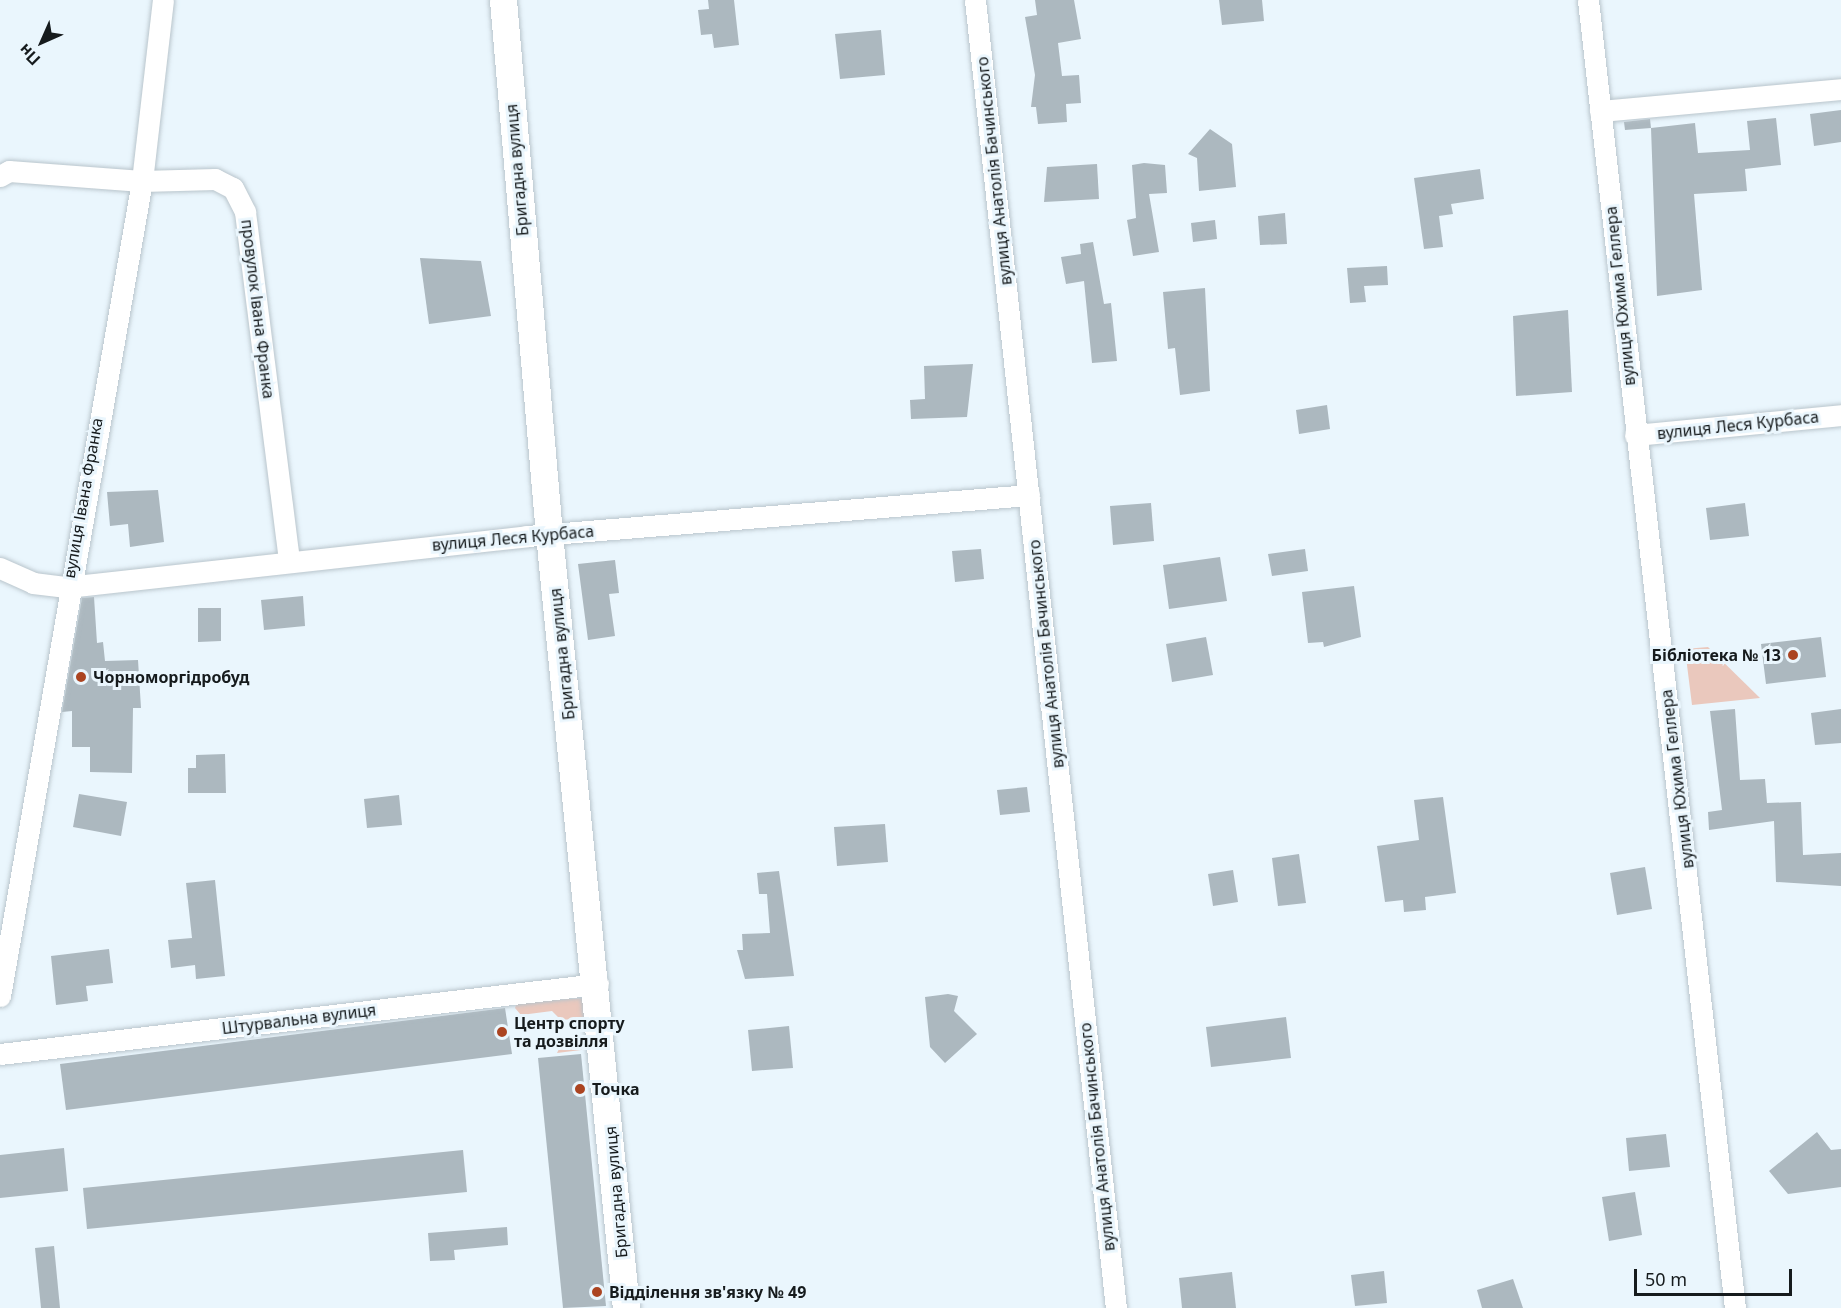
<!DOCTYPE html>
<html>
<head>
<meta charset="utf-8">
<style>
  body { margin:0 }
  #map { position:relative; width:1841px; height:1308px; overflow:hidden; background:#eaf6fd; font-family:"Noto Sans",sans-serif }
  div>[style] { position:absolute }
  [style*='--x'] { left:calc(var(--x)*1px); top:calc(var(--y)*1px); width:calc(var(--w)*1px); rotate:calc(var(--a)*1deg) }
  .green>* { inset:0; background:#eac8bd }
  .building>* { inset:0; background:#acb8bf }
  .roads { filter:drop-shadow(0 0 2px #b9c5cc) drop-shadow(0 0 2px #b9c5cc) }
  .minor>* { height:21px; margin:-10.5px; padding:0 10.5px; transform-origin:10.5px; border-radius:10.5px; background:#fff }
  .tertiary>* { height:27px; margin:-13.5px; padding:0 13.5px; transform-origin:13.5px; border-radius:13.5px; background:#fff }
  .dots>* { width:16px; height:16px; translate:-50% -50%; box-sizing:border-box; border:3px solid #eaf6fd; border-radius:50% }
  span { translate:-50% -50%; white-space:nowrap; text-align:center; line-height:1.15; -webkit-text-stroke:6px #eaf6fd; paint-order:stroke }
  .street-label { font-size:16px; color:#161b1d }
  .poi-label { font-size:16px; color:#161b1d; font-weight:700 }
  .right { translate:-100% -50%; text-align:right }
  .left { translate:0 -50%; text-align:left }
  .north { position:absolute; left:12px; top:12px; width:60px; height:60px; -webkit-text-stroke:4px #eaf6fd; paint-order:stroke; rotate:225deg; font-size:16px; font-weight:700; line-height:24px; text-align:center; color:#161b1d }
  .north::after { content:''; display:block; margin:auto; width:21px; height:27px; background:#161b1d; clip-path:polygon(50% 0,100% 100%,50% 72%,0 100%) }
  .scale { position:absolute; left:1634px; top:1269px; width:158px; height:27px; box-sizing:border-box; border:3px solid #161b1d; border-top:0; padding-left:8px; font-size:18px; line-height:21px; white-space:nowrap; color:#161b1d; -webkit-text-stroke:4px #eaf6fd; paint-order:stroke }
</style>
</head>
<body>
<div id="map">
  <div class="green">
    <div style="clip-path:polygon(1708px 647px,1760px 698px,1692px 705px,1685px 649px)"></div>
    <div style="clip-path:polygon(552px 993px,553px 1000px,584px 998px,586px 1018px,561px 1020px,552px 1011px,521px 1015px,515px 1008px,519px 997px)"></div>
    <div style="clip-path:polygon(576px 1039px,589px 1049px,557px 1053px,561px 1045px)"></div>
  </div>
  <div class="building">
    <div style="clip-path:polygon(708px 0,734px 0,739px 45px,714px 48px,712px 34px,701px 35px,698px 10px,709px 9px)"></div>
    <div style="clip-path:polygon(1035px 0,1074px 0,1081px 39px,1058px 43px,1062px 76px,1079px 75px,1081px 103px,1066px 104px,1067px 122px,1038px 124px,1036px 107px,1031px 107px,1035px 75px,1025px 17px,1037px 15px)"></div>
    <div style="clip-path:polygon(1219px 0,1262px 0,1264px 21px,1222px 25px)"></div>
    <div style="clip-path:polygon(881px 30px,885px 75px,840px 79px,835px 34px)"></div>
    <div style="clip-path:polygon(1841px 110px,1841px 142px,1814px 146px,1810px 114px)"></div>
    <div style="clip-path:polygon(1776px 118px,1781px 165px,1745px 169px,1747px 191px,1694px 194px,1702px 290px,1657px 296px,1651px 128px,1695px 123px,1698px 153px,1750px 150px,1747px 121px)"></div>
    <div style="clip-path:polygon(1650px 119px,1651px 128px,1625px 130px,1624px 122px)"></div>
    <div style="clip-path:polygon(1210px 129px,1232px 144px,1236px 187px,1199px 191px,1197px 158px,1188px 154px)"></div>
    <div style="clip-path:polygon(1144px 163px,1165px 165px,1167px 193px,1149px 194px,1159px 252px,1133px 256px,1127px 220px,1136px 218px,1132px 165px)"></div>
    <div style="clip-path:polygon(1097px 164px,1099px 199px,1044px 202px,1047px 167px)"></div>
    <div style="clip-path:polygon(1480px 169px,1484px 199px,1451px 204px,1453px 214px,1439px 216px,1443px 247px,1424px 249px,1414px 178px)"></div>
    <div style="clip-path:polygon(1285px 213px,1287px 244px,1260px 245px,1258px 216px)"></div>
    <div style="clip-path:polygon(1215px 220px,1217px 239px,1193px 242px,1191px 223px)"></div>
    <div style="clip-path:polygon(1093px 242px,1104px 304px,1111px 303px,1117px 361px,1092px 363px,1084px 281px,1066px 284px,1061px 257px,1081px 254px,1080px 244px)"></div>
    <div style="clip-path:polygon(420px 258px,481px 261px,491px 316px,429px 324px)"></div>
    <div style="clip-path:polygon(1387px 266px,1388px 285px,1364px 286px,1366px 302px,1350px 303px,1347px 268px)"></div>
    <div style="clip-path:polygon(1205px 288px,1210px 391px,1180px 395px,1175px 348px,1168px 349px,1163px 292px)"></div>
    <div style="clip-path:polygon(1568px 310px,1572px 392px,1516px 396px,1513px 316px)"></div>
    <div style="clip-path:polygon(973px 364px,967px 417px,911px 419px,910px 400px,925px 399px,924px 366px)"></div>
    <div style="clip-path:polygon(1327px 405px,1330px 429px,1299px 434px,1296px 410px)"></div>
    <div style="clip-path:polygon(158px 490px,164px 542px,130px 547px,128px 524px,110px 526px,107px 492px)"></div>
    <div style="clip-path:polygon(1151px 503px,1154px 541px,1113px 545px,1110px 506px)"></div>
    <div style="clip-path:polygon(1745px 503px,1749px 536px,1710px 540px,1706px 508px)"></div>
    <div style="clip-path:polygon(981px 549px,984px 579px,955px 582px,952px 551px)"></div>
    <div style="clip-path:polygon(1305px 549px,1308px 571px,1272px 576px,1268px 554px)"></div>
    <div style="clip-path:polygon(1220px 557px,1227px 601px,1169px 609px,1163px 565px)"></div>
    <div style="clip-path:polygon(615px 560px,619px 593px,609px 594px,615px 636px,588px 640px,578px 564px)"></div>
    <div style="clip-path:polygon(1354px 586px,1361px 637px,1324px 647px,1323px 642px,1308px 643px,1302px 592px)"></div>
    <div style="clip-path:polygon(303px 596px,305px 626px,264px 630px,261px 600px)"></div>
    <div style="clip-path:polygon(94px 597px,97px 643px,103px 642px,105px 661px,138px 660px,141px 708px,133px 708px,132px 773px,90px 772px,90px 747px,72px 747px,72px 711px,62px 712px,82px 598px)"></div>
    <div style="clip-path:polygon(198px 608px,221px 608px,221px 641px,198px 642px)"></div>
    <div style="clip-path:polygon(1206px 637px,1213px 675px,1172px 682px,1166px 644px)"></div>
    <div style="clip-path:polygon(1821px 637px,1826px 677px,1766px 684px,1761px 644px)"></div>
    <div style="clip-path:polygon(1735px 709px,1740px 780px,1765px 779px,1767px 803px,1801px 802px,1803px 855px,1841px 853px,1841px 886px,1776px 882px,1774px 821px,1709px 830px,1708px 812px,1722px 810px,1710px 711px)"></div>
    <div style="clip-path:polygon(1841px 709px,1841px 743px,1815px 745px,1811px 713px)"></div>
    <div style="clip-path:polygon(225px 754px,226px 793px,188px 793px,188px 768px,196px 768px,196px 755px)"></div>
    <div style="clip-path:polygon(1027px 787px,1030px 812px,1000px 815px,997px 790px)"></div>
    <div style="clip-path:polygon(79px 794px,127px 802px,121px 836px,73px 827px)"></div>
    <div style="clip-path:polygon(399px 795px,402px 825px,367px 828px,364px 799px)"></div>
    <div style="clip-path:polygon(1443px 797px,1456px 893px,1425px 897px,1426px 910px,1404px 912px,1403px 900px,1385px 902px,1377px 846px,1419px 840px,1414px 800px)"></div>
    <div style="clip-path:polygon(885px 824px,888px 862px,837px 866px,834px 827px)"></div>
    <div style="clip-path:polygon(1299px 854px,1306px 903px,1278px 906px,1272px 858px)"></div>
    <div style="clip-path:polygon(1645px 867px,1652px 909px,1617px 915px,1610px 873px)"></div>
    <div style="clip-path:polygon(1233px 870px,1238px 902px,1213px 906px,1208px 874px)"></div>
    <div style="clip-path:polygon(779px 871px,794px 976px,745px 979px,737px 950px,743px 950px,742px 934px,770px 933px,767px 894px,759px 894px,757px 873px)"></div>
    <div style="clip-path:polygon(215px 880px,225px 976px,196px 979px,195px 965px,171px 968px,168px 940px,192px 938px,186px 883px)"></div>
    <div style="clip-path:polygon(109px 949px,113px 983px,86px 986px,88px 1001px,56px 1005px,51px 956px)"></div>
    <div style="clip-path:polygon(948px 994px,958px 996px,954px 1011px,977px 1034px,945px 1063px,930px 1047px,925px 997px)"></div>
    <div style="clip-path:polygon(505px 1008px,512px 1054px,66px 1110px,60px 1064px)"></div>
    <div style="clip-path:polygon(1286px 1017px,1291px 1058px,1211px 1067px,1206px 1027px)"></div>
    <div style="clip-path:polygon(789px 1026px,793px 1068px,752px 1071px,748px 1030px)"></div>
    <div style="clip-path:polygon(581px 1054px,606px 1306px,563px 1308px,538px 1058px)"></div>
    <div style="clip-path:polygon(1817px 1132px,1831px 1150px,1841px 1149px,1841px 1187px,1788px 1194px,1769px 1171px)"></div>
    <div style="clip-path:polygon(1666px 1134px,1670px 1167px,1629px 1171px,1626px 1138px)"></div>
    <div style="clip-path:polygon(64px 1148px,68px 1191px,0 1198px,0 1155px)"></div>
    <div style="clip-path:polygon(463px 1150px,467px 1192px,87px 1229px,83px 1188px)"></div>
    <div style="clip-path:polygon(1635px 1192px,1642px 1235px,1609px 1241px,1602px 1197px)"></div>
    <div style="clip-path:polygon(507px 1227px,508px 1245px,454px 1250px,455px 1260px,430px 1261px,428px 1233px)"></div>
    <div style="clip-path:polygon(54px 1246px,60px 1308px,41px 1308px,35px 1248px)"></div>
    <div style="clip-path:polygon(1384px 1271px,1387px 1303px,1355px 1306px,1351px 1275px)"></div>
    <div style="clip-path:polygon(1232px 1272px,1236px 1308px,1182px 1308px,1179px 1278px)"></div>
    <div style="clip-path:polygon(1513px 1279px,1523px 1308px,1482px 1308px,1477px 1290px)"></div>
  </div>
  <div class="roads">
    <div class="minor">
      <div style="--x:975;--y:0;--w:1316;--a:83.85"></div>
      <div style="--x:1588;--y:0;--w:1316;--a:83.59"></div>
      <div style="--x:1600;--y:111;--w:242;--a:-5.2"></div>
      <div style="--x:0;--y:176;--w:10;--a:-29"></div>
      <div style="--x:9;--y:171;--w:133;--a:4.3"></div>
      <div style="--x:142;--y:181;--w:73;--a:-1.6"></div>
      <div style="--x:215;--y:179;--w:20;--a:27"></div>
      <div style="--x:233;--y:188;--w:27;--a:63"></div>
      <div style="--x:245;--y:212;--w:352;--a:82.8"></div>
      <div style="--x:1635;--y:435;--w:207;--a:-5.5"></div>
      <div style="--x:0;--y:568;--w:36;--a:24"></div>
      <div style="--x:33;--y:583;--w:34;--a:7"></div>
      <div style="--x:67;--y:587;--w:463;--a:-6.3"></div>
      <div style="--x:527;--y:536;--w:504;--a:-4.67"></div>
      <div style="--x:0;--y:996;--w:827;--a:-80.12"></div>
      <div style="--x:142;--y:181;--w:182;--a:-83.4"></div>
      <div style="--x:0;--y:1054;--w:602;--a:-6.68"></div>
    </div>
    <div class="tertiary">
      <div style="--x:503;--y:0;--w:536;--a:85.08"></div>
      <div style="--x:549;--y:534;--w:778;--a:84.32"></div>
    </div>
  </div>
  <div class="dots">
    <div style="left:1793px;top:655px;background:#ab4421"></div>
    <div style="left:81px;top:677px;background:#ab4421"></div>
    <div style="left:502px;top:1032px;background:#ab4421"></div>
    <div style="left:580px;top:1089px;background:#ab4421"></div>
    <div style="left:597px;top:1292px;background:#ab4421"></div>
  </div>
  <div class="street-label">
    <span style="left:517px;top:170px;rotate:-95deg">Бригадна вулиця</span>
    <span style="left:994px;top:171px;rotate:-96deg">вулиця Анатолія Бачинського</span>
    <span style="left:1620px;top:296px;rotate:-96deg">вулиця Юхима Геллера</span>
    <span style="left:258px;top:309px;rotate:83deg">провулок Івана Франка</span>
    <span style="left:1738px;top:425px;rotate:-6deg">вулиця Леся Курбаса</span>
    <span style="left:83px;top:498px;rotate:-80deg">вулиця Івана Франка</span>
    <span style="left:513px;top:538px;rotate:-5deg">вулиця Леся Курбаса</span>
    <span style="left:562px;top:654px;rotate:-96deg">Бригадна вулиця</span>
    <span style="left:1046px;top:654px;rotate:-96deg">вулиця Анатолія Бачинського</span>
    <span style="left:1677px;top:779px;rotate:-97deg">вулиця Юхима Геллера</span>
    <span style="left:299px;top:1019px;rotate:-7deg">Штурвальна вулиця</span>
    <span style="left:1097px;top:1137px;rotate:-96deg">вулиця Анатолія Бачинського</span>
    <span style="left:616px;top:1192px;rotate:-95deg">Бригадна вулиця</span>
  </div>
  <div class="poi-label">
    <span class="right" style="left:1781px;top:655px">Бібліотека № 13</span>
    <span class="left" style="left:93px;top:677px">Чорноморгідробуд</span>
    <span class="left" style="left:514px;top:1032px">Центр спорту<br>та дозвілля</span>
    <span class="left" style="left:592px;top:1089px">Точка</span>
    <span class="left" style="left:609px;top:1292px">Відділення зв'язку № 49</span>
  </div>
  <div class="north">Пн</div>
  <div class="scale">50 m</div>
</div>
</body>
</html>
